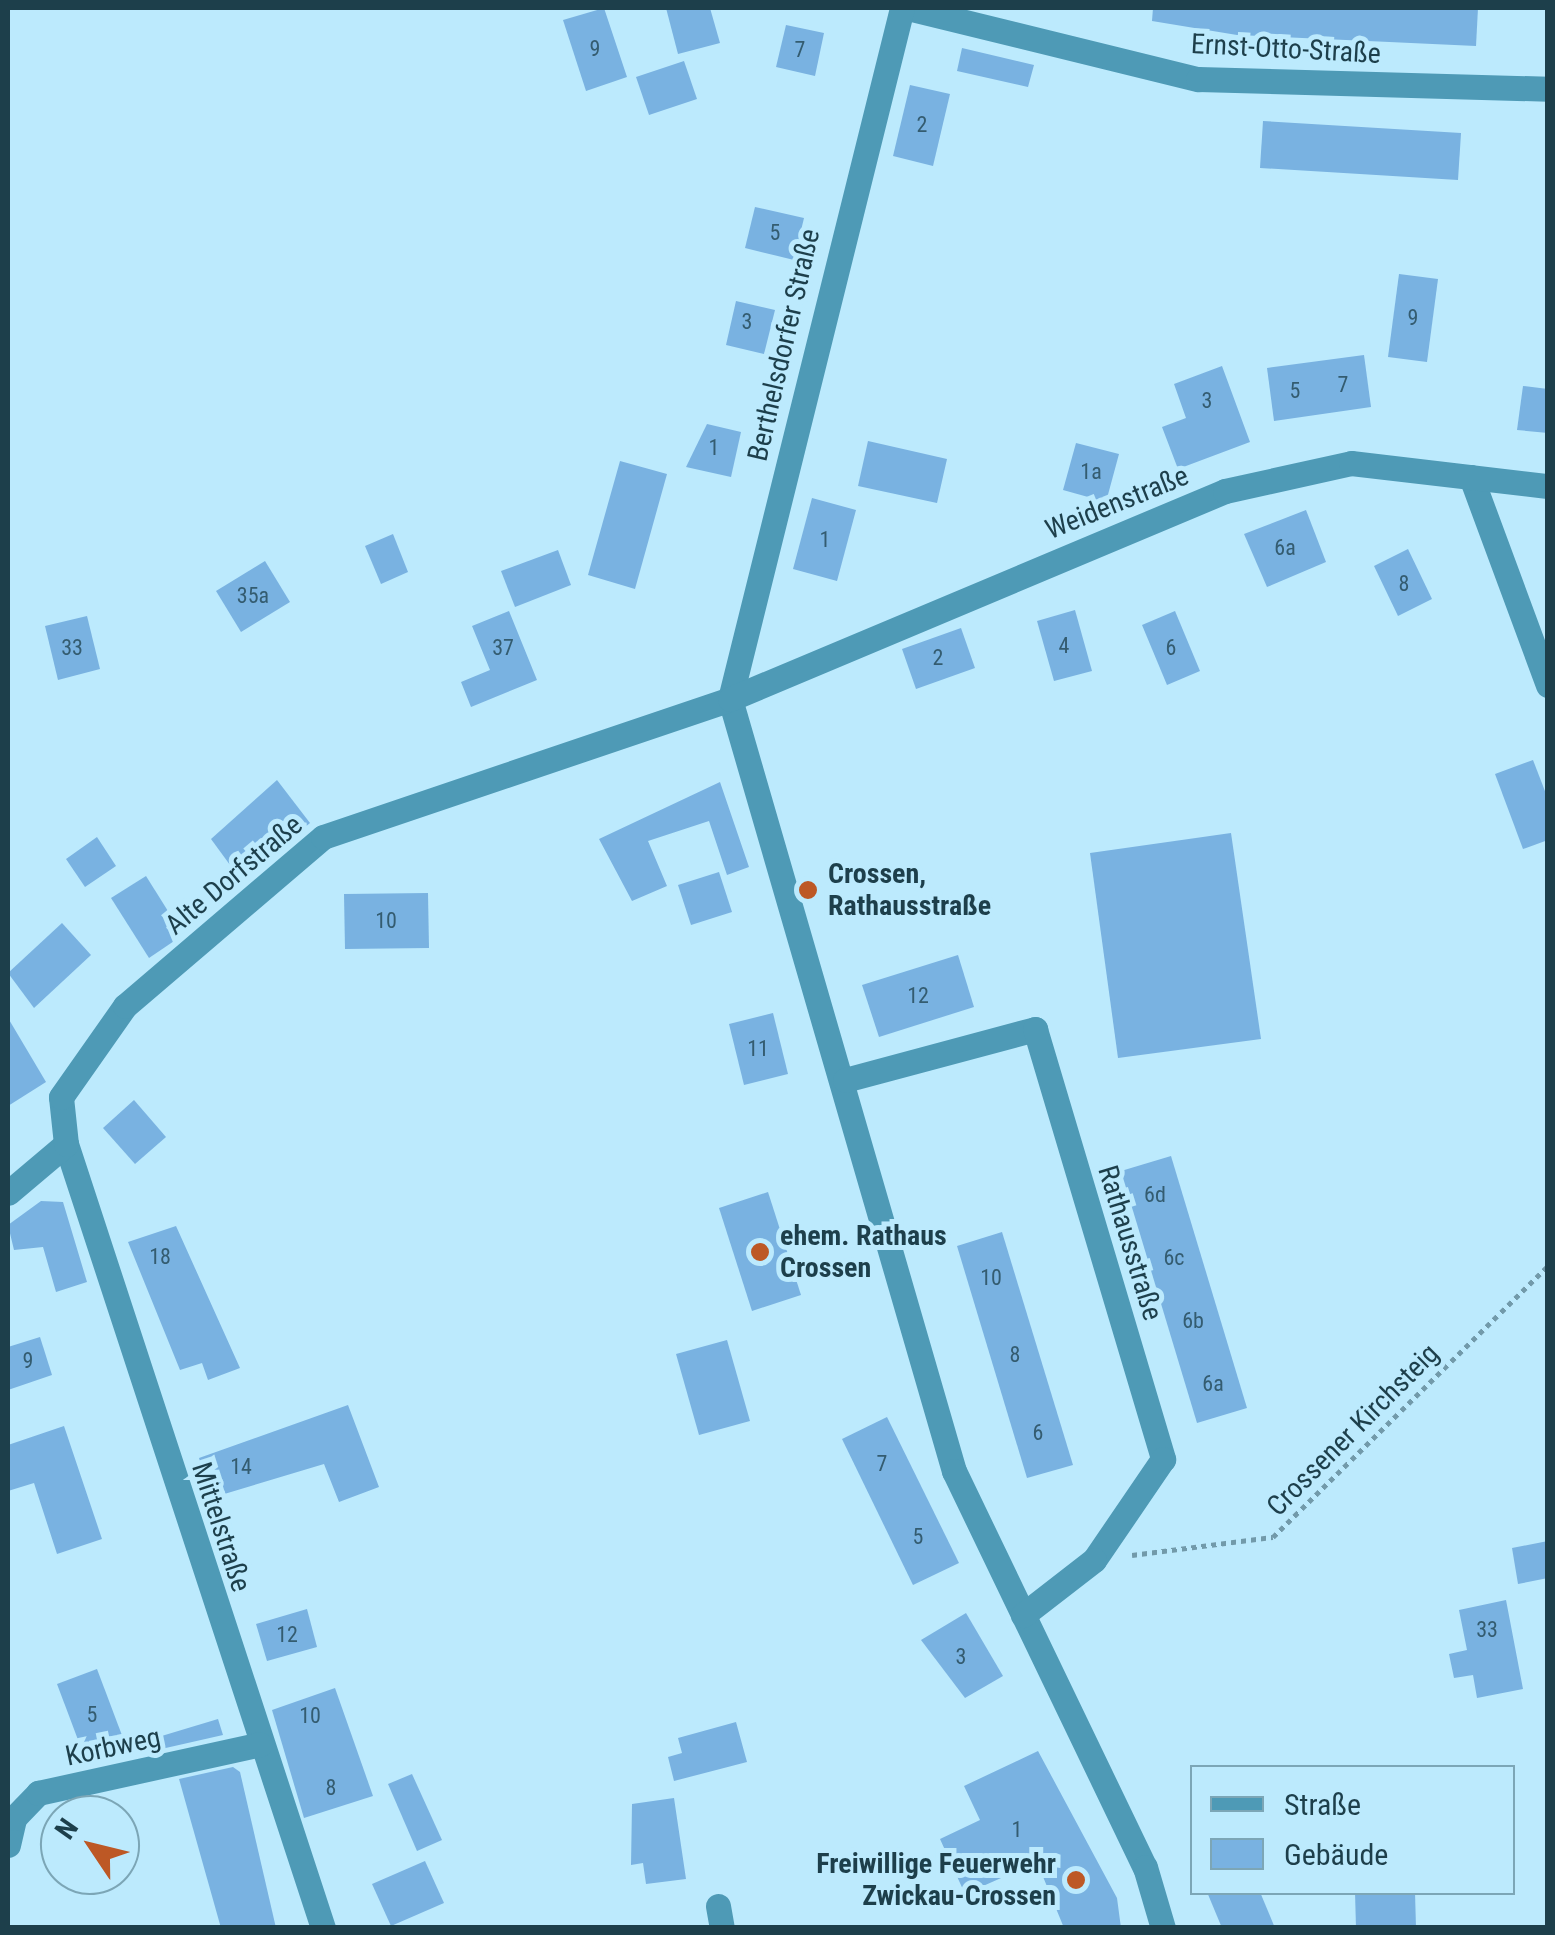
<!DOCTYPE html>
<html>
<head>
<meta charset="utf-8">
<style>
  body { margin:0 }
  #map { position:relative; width:1555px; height:1935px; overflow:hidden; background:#bceafd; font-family:"Roboto Condensed",sans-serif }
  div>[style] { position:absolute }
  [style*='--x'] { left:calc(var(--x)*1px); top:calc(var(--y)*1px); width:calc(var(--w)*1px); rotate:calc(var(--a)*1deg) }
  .building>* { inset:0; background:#79b2e1 }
  .path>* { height:5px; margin-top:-2.5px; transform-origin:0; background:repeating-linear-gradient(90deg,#729aaa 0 5px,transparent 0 10px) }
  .minor>* { height:25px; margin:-12.5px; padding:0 12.5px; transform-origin:12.5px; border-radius:12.5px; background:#4e9ab6 }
  .dots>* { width:28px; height:28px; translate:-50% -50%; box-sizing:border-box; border:5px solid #bceafd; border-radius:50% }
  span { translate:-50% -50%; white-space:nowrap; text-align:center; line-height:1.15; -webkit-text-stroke:10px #bceafd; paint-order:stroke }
  .number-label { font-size:22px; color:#345c70 }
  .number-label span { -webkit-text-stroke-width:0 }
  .street-label { font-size:28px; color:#1d3f4b }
  .poi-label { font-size:28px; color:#1d3f4b; font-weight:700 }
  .left { translate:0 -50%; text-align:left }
  .right { translate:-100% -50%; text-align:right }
  .frame { position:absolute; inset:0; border:10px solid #1d3f4b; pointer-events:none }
  .legend { position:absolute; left:1190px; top:1765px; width:325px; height:130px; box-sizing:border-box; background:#bceafd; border:2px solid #7ca6b6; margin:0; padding:12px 18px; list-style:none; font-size:30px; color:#1d3f4b }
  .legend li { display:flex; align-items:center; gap:20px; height:50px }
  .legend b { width:50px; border:2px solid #7ca6b6 }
  .north { position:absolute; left:40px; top:1795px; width:100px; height:100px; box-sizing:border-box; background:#bceafd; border:2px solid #7ca6b6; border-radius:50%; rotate:305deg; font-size:28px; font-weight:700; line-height:40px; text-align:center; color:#1d3f4b }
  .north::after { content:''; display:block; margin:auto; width:35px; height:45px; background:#bd5825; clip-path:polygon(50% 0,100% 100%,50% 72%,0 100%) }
</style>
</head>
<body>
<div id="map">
  <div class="building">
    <div style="clip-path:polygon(604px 8px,627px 77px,586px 91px,563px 20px)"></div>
    <div style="clip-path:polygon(666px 8px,710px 8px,720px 43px,678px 54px)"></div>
    <div style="clip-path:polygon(1153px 8px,1478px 8px,1476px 46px,1237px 35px,1152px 21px)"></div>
    <div style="clip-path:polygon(786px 25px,824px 33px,815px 76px,776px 67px)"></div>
    <div style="clip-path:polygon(962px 48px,1034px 65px,1028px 87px,957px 71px)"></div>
    <div style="clip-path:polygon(684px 61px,697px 99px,649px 115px,636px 77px)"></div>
    <div style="clip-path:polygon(910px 85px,950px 94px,933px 166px,893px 156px)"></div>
    <div style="clip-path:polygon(1263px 121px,1461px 133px,1458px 180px,1260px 168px)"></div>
    <div style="clip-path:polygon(755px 207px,804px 218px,794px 260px,745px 248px)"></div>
    <div style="clip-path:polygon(1399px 274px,1438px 279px,1427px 362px,1388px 357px)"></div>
    <div style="clip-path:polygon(736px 301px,775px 310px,764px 354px,726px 345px)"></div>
    <div style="clip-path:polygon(1364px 355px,1371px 407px,1274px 421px,1267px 368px)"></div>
    <div style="clip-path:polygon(1222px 366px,1250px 442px,1178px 469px,1162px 427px,1186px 418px,1174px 384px)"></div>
    <div style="clip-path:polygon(1523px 386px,1548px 389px,1548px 433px,1517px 430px)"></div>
    <div style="clip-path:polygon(707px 424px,741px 432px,731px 477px,686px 467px)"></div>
    <div style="clip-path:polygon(868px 441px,947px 459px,937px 503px,858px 486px)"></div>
    <div style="clip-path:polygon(1076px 443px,1119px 454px,1106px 502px,1063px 490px)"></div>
    <div style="clip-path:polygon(620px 461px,667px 474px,635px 589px,588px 575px)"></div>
    <div style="clip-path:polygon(812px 498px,856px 510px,837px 581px,793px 569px)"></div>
    <div style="clip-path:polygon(1306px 510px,1326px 562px,1267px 587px,1244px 534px)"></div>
    <div style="clip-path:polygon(393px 534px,408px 572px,381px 584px,365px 546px)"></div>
    <div style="clip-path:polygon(1408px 549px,1432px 599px,1398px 616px,1374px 566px)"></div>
    <div style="clip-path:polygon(558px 550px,571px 585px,515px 607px,501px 571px)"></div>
    <div style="clip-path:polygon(265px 561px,290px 602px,241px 632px,216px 591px)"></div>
    <div style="clip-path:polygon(1075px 610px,1092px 671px,1054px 681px,1037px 621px)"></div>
    <div style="clip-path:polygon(509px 611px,537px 680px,471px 707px,461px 682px,490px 670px,472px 626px)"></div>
    <div style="clip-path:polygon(1175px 611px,1200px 671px,1167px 685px,1142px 625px)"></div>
    <div style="clip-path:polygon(87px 616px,100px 669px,58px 680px,45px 626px)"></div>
    <div style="clip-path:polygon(961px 628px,975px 668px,916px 689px,902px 649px)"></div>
    <div style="clip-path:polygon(1533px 760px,1548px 799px,1548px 840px,1523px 849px,1495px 774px)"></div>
    <div style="clip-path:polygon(277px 780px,310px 823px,241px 880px,211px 839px)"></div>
    <div style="clip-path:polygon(720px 782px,749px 867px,727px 875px,709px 821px,648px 841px,667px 886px,632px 901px,599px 839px)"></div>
    <div style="clip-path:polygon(1231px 833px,1261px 1039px,1118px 1058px,1090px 853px)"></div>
    <div style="clip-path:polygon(97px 837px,116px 866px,85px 887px,66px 859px)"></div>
    <div style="clip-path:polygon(719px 872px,732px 912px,691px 925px,678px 885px)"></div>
    <div style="clip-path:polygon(146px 876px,183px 935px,149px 958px,111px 898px)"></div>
    <div style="clip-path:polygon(428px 893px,429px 948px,345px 949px,344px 894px)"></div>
    <div style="clip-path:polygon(62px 923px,91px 955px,34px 1008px,8px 973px)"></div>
    <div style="clip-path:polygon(958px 955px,974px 1007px,879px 1037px,862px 985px)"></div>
    <div style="clip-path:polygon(773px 1013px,788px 1074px,744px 1085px,729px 1024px)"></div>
    <div style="clip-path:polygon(8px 1018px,46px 1082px,8px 1106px)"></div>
    <div style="clip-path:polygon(134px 1100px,166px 1137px,135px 1164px,103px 1128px)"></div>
    <div style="clip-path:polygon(1171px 1156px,1247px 1408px,1197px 1423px,1121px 1171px)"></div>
    <div style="clip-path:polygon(768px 1192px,801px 1295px,752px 1311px,719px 1208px)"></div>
    <div style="clip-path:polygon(41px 1201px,63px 1202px,87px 1282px,56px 1292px,43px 1247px,14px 1250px,8px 1225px)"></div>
    <div style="clip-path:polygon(176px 1226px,240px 1368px,208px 1380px,202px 1363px,180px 1370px,128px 1242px)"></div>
    <div style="clip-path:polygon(1002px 1232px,1073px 1465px,1027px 1478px,957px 1246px)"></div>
    <div style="clip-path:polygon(40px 1337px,52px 1375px,8px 1390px,8px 1347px)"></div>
    <div style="clip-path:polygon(727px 1340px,750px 1421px,699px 1435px,676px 1354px)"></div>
    <div style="clip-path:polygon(348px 1405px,379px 1487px,339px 1502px,324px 1464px,211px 1498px,199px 1458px)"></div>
    <div style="clip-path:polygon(887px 1417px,959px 1563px,913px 1585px,842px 1439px)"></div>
    <div style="clip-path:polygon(64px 1426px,102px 1539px,57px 1554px,34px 1483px,8px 1491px,8px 1445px)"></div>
    <div style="clip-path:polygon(1548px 1541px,1548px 1578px,1518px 1584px,1512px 1548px)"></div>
    <div style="clip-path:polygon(1506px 1600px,1523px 1689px,1477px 1698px,1473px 1675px,1454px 1678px,1449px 1654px,1467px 1650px,1459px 1610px)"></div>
    <div style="clip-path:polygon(307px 1609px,317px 1647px,267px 1661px,256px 1624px)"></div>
    <div style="clip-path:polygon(966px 1613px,1003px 1676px,965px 1698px,921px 1640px)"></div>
    <div style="clip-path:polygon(97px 1669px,126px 1746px,86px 1761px,57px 1684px)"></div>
    <div style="clip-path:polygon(335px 1688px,373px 1796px,304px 1818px,272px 1710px)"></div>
    <div style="clip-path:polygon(218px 1719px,223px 1735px,148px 1752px,145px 1741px)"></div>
    <div style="clip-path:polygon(736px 1722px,747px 1762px,674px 1781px,668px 1757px,682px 1753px,678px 1738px)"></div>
    <div style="clip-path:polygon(1038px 1751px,1117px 1898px,1121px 1928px,1064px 1928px,1037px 1862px,965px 1894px,940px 1839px,980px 1820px,964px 1786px)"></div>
    <div style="clip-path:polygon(233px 1767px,240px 1772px,276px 1928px,221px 1928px,179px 1779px)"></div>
    <div style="clip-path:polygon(412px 1774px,442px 1840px,417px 1851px,388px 1784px)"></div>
    <div style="clip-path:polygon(674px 1798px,686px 1879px,646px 1884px,643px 1863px,631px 1865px,632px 1804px)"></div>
    <div style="clip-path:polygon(425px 1861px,444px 1903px,391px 1926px,372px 1884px)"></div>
    <div style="clip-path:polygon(1207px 1892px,1260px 1892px,1275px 1928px,1222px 1928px)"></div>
    <div style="clip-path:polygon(1355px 1892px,1415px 1892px,1416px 1928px,1356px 1928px)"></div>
  </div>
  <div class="path">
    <div style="--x:1132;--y:1555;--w:142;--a:-7.3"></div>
    <div style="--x:1273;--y:1537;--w:386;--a:-44.6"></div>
  </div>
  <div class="minor">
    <div style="--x:908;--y:8;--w:299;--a:13.8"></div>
    <div style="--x:1198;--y:79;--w:350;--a:1.6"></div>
    <div style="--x:1471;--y:477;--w:222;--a:69.7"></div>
    <div style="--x:730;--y:699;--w:804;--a:73.82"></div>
    <div style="--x:954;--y:1471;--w:440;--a:64.3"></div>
    <div style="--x:1145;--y:1867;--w:64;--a:73.6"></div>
    <div style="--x:730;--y:699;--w:712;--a:-76.02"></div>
    <div style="--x:845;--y:1080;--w:197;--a:-15"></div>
    <div style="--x:1035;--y:1029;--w:449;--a:73.4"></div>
    <div style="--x:1163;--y:1459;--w:122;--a:124.3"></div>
    <div style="--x:1094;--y:1560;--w:90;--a:142.2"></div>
    <div style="--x:66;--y:1144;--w:825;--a:71.85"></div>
    <div style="--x:8;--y:1193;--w:76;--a:-40.2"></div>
    <div style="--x:66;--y:1144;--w:47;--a:-96.1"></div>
    <div style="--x:61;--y:1097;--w:111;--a:-54.9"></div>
    <div style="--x:125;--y:1006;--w:260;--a:-40.5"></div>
    <div style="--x:323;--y:837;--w:430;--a:-18.7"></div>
    <div style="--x:730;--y:699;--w:537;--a:-22.79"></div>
    <div style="--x:1225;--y:491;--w:129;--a:-12.5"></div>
    <div style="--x:1351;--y:463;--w:198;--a:6.7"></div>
    <div style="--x:8;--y:1845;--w:28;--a:-77"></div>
    <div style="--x:14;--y:1818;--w:35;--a:-46"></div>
    <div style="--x:38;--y:1793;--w:227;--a:-12.4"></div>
    <div style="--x:718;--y:1906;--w:22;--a:80"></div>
  </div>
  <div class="dots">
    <div style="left:808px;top:890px;background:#bd5825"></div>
    <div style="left:760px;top:1252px;background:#bd5825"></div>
    <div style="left:1076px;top:1880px;background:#bd5825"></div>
  </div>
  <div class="number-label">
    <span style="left:595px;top:49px">9</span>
    <span style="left:800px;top:50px">7</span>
    <span style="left:922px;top:125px">2</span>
    <span style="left:775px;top:233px">5</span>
    <span style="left:1413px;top:318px">9</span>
    <span style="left:747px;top:322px">3</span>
    <span style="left:1343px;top:385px">7</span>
    <span style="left:1295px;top:391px">5</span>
    <span style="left:1207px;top:401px">3</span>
    <span style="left:714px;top:448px">1</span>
    <span style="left:1091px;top:472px">1a</span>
    <span style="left:825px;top:540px">1</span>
    <span style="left:1285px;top:548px">6a</span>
    <span style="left:1404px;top:584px">8</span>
    <span style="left:253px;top:596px">35a</span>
    <span style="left:1064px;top:646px">4</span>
    <span style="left:72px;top:648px">33</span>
    <span style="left:503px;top:648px">37</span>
    <span style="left:1171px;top:648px">6</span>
    <span style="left:938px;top:658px">2</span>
    <span style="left:386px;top:921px">10</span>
    <span style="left:918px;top:996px">12</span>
    <span style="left:758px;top:1049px">11</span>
    <span style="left:1155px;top:1195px">6d</span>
    <span style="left:160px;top:1257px">18</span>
    <span style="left:1174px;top:1258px">6c</span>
    <span style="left:991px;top:1278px">10</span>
    <span style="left:1193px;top:1321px">6b</span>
    <span style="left:1015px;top:1355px">8</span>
    <span style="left:28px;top:1361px">9</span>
    <span style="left:1213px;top:1384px">6a</span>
    <span style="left:1038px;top:1433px">6</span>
    <span style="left:882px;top:1464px">7</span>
    <span style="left:241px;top:1467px">14</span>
    <span style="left:918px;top:1537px">5</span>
    <span style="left:1487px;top:1630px">33</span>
    <span style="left:287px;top:1635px">12</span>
    <span style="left:961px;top:1657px">3</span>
    <span style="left:92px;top:1715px">5</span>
    <span style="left:310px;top:1716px">10</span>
    <span style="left:331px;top:1788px">8</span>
    <span style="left:1017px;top:1830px">1</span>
  </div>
  <div class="street-label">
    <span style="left:1286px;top:49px;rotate:3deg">Ernst-Otto-Straße</span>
    <span style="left:784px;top:345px;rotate:-77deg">Berthelsdorfer Straße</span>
    <span style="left:1117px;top:503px;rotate:-22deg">Weidenstraße</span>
    <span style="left:234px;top:875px;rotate:-40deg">Alte Dorfstraße</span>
    <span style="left:1130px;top:1243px;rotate:73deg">Rathausstraße</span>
    <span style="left:1353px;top:1430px;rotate:-45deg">Crossener Kirchsteig</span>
    <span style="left:221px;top:1527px;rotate:72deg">Mittelstraße</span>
    <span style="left:113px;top:1747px;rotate:-12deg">Korbweg</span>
  </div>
  <div class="poi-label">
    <span class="left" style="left:828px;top:890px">Crossen,<br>Rathausstraße</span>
    <span class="left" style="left:780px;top:1252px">ehem. Rathaus<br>Crossen</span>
    <span class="right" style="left:1056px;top:1880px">Freiwillige Feuerwehr<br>Zwickau-Crossen</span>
  </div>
  <div class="frame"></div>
  <ul class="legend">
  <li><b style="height:12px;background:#4e9ab6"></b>Straße</li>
  <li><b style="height:28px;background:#79b2e1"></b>Gebäude</li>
  </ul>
  <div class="north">N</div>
</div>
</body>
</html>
